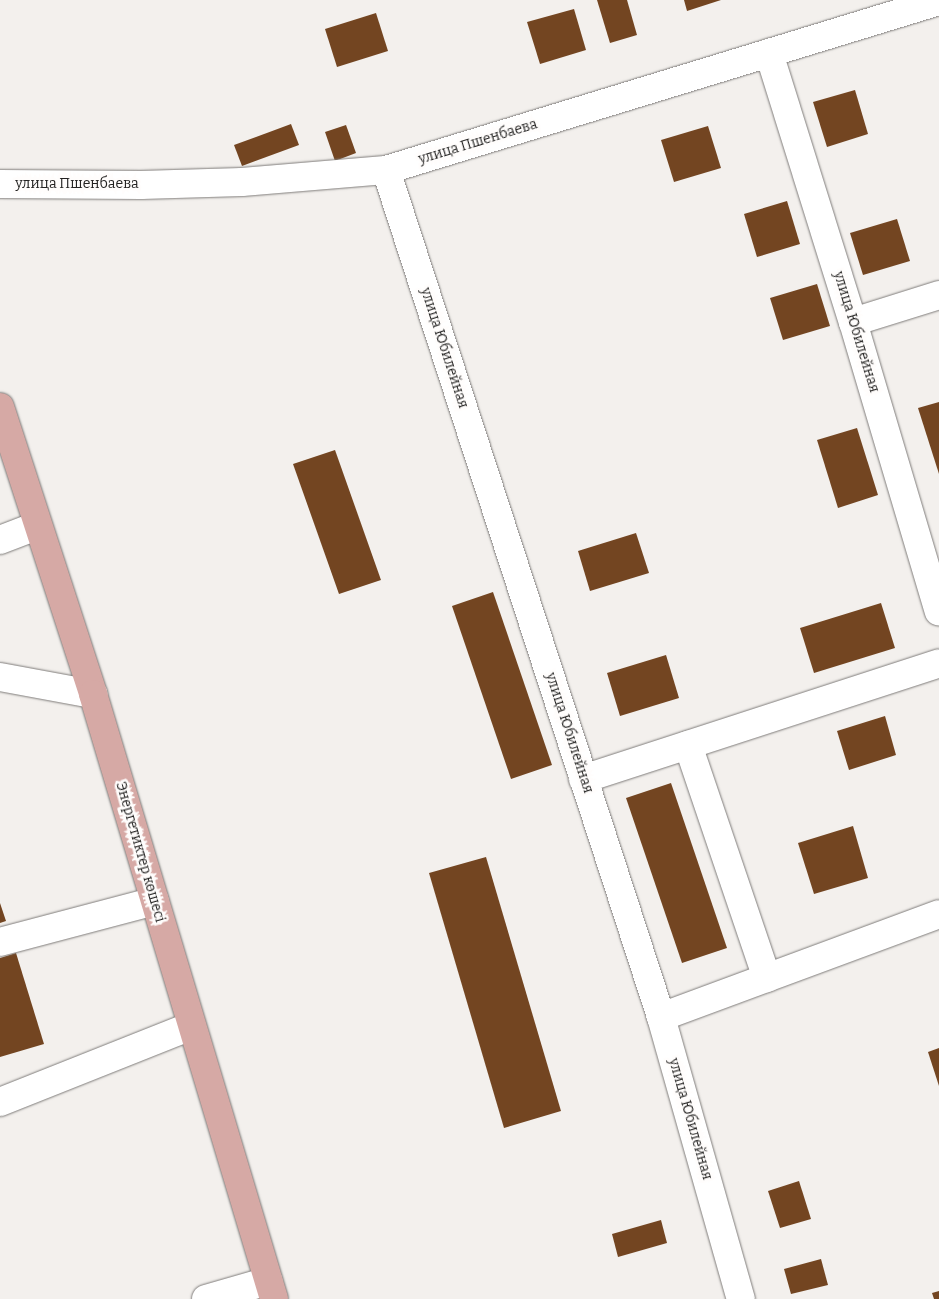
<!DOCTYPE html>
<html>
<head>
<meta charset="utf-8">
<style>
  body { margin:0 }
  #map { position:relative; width:939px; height:1299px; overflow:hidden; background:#f3f0ed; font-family:Bitter,serif }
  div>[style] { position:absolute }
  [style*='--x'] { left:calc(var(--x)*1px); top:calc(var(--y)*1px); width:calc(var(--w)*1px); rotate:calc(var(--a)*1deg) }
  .building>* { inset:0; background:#734521 }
  .roads { filter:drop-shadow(0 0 1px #7f7c7a) drop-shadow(0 0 1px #7f7c7a) }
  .minor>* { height:28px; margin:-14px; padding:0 14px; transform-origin:14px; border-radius:14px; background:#fff }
  .major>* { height:28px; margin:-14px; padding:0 14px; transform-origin:14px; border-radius:14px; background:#d6a9a5 }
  span { translate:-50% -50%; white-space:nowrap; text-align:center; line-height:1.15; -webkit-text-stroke:5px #fffdfc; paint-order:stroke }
  .street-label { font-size:14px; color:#232221 }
</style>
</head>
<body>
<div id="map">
  <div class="building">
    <div style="clip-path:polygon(597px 0,627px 0,637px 35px,610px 43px)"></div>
    <div style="clip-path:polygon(684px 0,721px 0,687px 11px)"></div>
    <div style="clip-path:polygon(574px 9px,586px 50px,540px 64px,527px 22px)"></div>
    <div style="clip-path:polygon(376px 13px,388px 51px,337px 67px,325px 29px)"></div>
    <div style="clip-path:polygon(855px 90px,868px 134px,827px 147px,813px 102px)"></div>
    <div style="clip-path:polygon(291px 124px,299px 145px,242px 166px,234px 145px)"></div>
    <div style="clip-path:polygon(346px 125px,356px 153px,335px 161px,325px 132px)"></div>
    <div style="clip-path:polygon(708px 126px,721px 168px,674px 182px,661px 140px)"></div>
    <div style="clip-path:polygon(787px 201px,800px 244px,757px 257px,744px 214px)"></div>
    <div style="clip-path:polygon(897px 219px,910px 261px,863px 275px,850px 233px)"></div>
    <div style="clip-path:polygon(817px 284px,830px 326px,783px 340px,770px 298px)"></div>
    <div style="clip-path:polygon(939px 402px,939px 474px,918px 408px)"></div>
    <div style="clip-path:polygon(857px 428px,878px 495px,838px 508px,817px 440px)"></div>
    <div style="clip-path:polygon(335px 450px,381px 580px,339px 594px,293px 464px)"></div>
    <div style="clip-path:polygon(636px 533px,649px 573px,590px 591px,578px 551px)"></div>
    <div style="clip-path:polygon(493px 592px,552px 765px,511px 779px,452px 606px)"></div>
    <div style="clip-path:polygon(881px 603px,895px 648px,814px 673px,800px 628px)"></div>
    <div style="clip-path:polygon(666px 655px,679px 698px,620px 716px,607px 673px)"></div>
    <div style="clip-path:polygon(885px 716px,896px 755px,849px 770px,837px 731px)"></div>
    <div style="clip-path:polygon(671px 783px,727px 948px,682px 963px,626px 798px)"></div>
    <div style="clip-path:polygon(853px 826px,868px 878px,814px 894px,798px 843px)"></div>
    <div style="clip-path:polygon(486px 857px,561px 1111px,504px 1128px,429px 873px)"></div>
    <div style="clip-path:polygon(0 903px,6px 921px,0 923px)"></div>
    <div style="clip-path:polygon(16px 953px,44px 1044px,0 1057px,0 958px)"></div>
    <div style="clip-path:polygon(939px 1048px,939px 1086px,928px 1052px)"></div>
    <div style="clip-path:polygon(799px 1181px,811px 1219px,780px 1228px,768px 1191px)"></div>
    <div style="clip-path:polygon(661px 1220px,667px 1243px,618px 1257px,612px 1234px)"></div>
    <div style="clip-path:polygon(821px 1259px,828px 1285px,791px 1294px,784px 1269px)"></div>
    <div style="clip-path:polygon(939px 1291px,939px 1299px,934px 1299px,932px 1293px)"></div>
  </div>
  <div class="roads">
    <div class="minor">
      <div style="--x:769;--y:53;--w:282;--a:72.7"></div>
      <div style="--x:853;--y:322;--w:302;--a:73.5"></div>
      <div style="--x:386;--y:170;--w:891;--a:72.01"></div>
      <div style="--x:661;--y:1017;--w:293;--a:74.2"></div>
      <div style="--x:0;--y:184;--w:141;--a:0.4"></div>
      <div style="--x:141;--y:185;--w:101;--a:-1.7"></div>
      <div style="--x:242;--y:182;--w:144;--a:-4.8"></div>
      <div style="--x:386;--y:170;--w:578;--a:-16.99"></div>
      <div style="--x:853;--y:322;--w:90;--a:-17.4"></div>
      <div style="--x:0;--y:540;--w:40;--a:-21"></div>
      <div style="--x:0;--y:677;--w:95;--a:10.4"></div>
      <div style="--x:688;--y:745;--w:246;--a:71.3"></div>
      <div style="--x:583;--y:779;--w:374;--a:-18"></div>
      <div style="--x:0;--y:942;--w:160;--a:-14.8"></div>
      <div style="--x:661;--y:1017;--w:296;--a:-20.3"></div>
      <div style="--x:0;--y:1102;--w:206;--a:-21.7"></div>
      <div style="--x:206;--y:1299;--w:65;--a:-16.2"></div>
    </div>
    <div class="major">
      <div style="--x:0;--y:407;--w:302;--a:72"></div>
      <div style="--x:93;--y:694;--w:631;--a:73.34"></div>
    </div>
  </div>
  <div class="street-label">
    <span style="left:478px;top:142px;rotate:-17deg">улица Пшенбаева</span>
    <span style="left:77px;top:184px">улица Пшенбаева</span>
    <span style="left:856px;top:332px;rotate:73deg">улица Юбилейная</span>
    <span style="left:444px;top:348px;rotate:72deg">улица Юбилейная</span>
    <span style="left:569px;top:733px;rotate:72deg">улица Юбилейная</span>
    <span style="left:140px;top:852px;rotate:74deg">Энергетиктер көшесі</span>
    <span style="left:690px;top:1119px;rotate:74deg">улица Юбилейная</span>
  </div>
</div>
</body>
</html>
